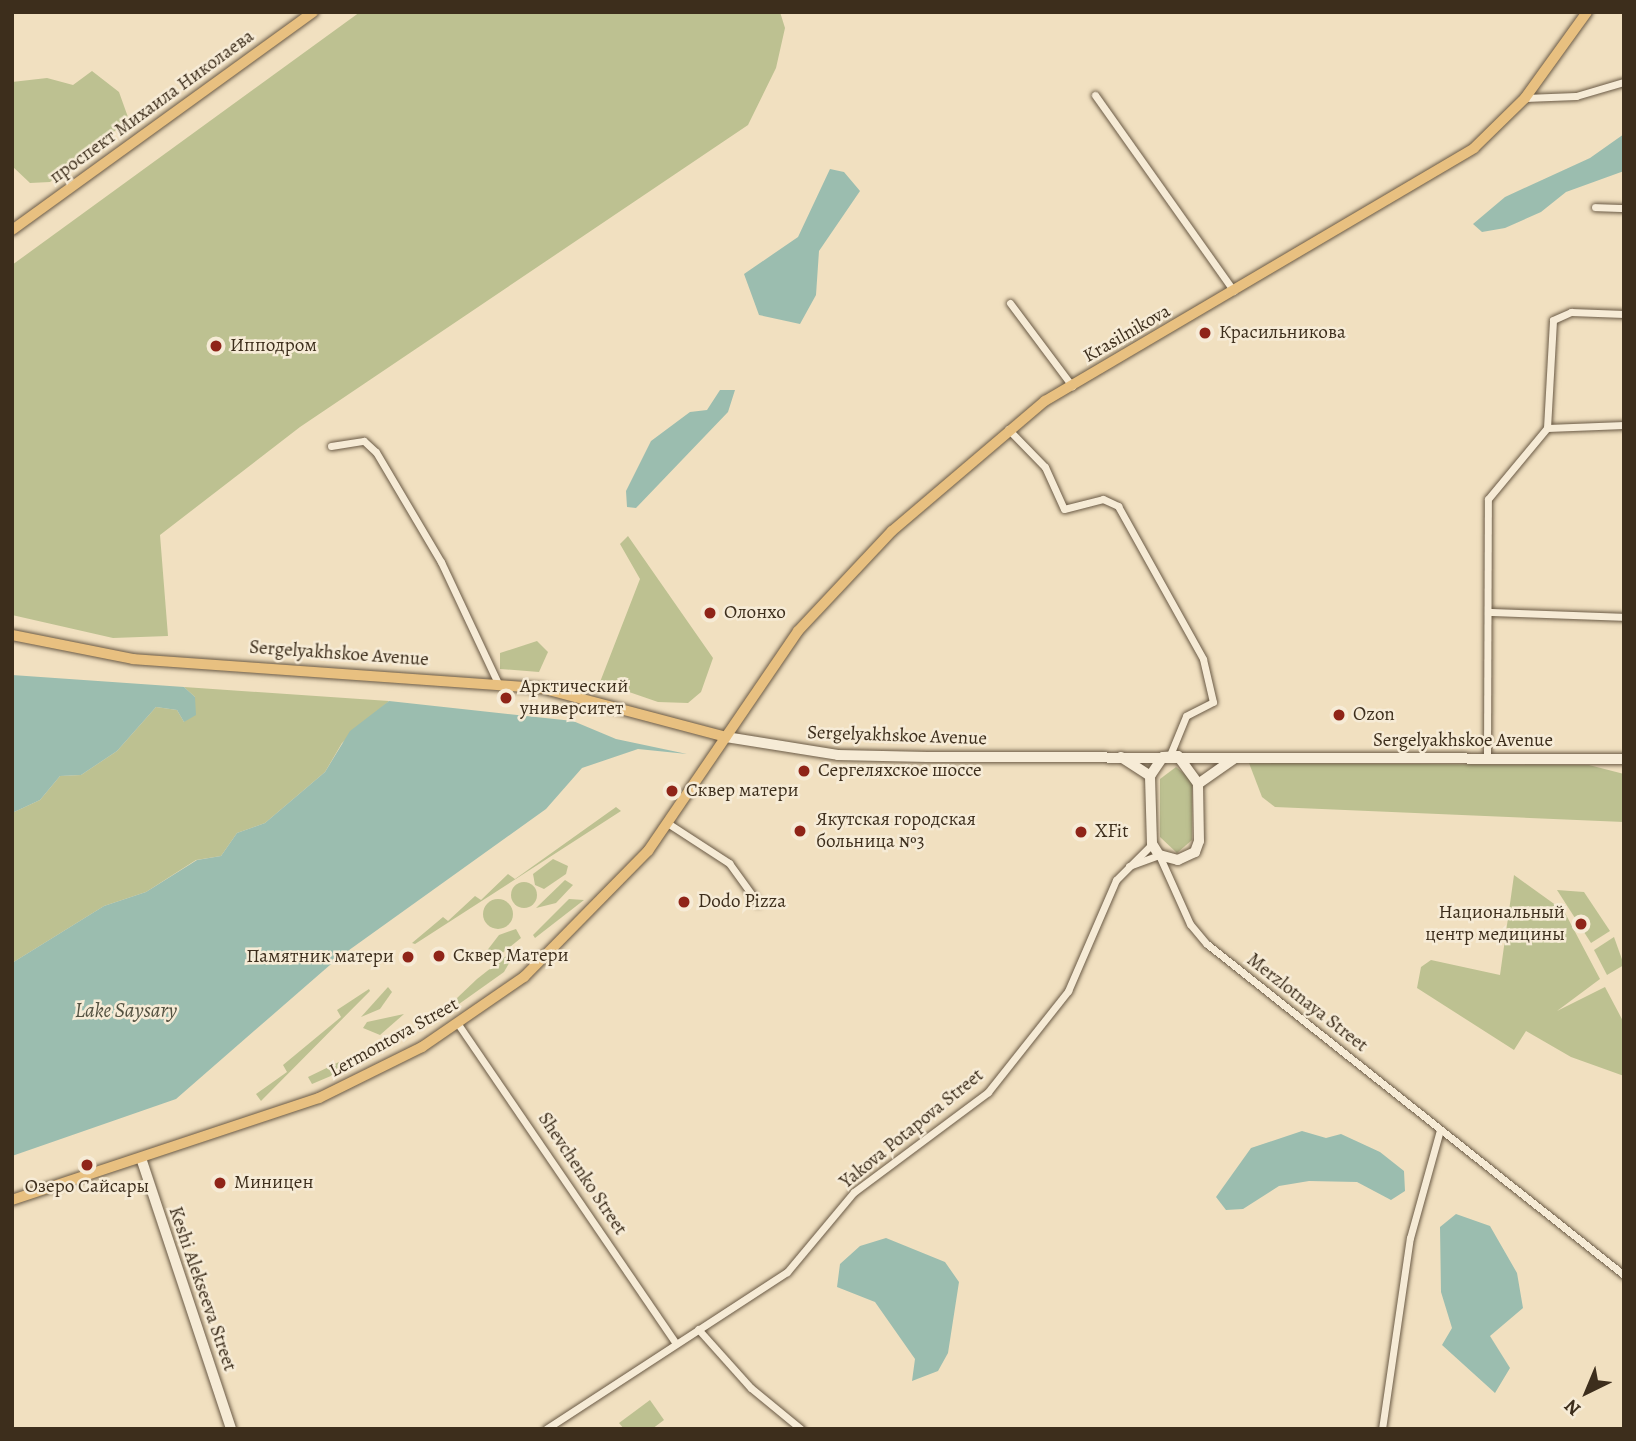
<!DOCTYPE html>
<html>
<head>
<meta charset="utf-8">
<style>
  body { margin:0 }
  #map { position:relative; width:1636px; height:1441px; overflow:hidden; background:#f1e0c0; font-family:Alegreya,serif }
  div>[style] { position:absolute }
  [style*='--x'] { left:calc(var(--x)*1px); top:calc(var(--y)*1px); width:calc(var(--w)*1px); rotate:calc(var(--a)*1deg) }
  .green>* { inset:0; background:#bdc191 }
  .round { border-radius:50% }
  .water>* { inset:0; background:#9bbdaf }
  .roads { filter:drop-shadow(0 0 2px #6a5a45) drop-shadow(0 0 2px #6a5a45) }
  .street>* { height:7px; margin:-3.5px; padding:0 3.5px; transform-origin:3.5px; border-radius:3.5px; background:#f6ebd6 }
  .secondary>* { height:10px; margin:-5px; padding:0 5px; transform-origin:5px; border-radius:5px; background:#f6ebd6 }
  .primary>* { height:10px; margin:-5px; padding:0 5px; transform-origin:5px; border-radius:5px; background:#e8c080 }
  .dots>* { width:19px; height:19px; translate:-50% -50%; box-sizing:border-box; border:4px solid #f6ebd6; border-radius:50% }
  span { translate:-50% -50%; white-space:nowrap; text-align:center; line-height:1.15; -webkit-text-stroke:5px #f6ebd6; paint-order:stroke }
  .street-label { font-size:19px; color:#3d2e1c }
  .poi-label { font-size:19px; color:#3d2e1c }
  .left { translate:0 -50%; text-align:left }
  .right { translate:-100% -50%; text-align:right }
  .water-label { font-size:21px; color:#545241; font-style:italic }
  .frame { position:absolute; inset:0; border:14px solid #3d2e1c; pointer-events:none }
  .north { position:absolute; left:1552px; top:1357px; width:70px; height:70px; -webkit-text-stroke:5px #f6ebd6; paint-order:stroke; rotate:223deg; font-size:19px; font-weight:700; line-height:28px; text-align:center; color:#3d2e1c }
  .north::after { content:''; display:block; margin:auto; width:24px; height:32px; background:#3d2e1c; clip-path:polygon(50% 0,100% 100%,50% 72%,0 100%) }
</style>
</head>
<body>
<div id="map">
  <div class="green">
    <div style="clip-path:polygon(360px 12px,780px 12px,785px 28px,776px 68px,748px 125px,300px 427px,160px 535px,168px 636px,113px 638px,12px 615px,12px 265px)"></div>
    <div style="clip-path:polygon(92px 71px,119px 92px,129px 120px,50px 182px,30px 183px,12px 166px,12px 82px,47px 78px,73px 85px)"></div>
    <div style="clip-path:polygon(628px 536px,713px 658px,701px 692px,688px 703px,658px 702px,600px 682px,640px 579px,620px 544px)"></div>
    <div style="clip-path:polygon(537px 641px,548px 652px,539px 672px,500px 669px,500px 653px)"></div>
    <div style="clip-path:polygon(184px 687px,389px 701px,342px 743px,325px 772px,265px 823px,237px 833px,221px 856px,196px 860px,146px 892px,104px 906px,12px 963px,12px 813px,40px 800px,60px 776px,81px 775px,117px 751px,156px 707px,177px 710px,184px 722px,195px 697px)"></div>
    <div style="clip-path:polygon(1249px 763px,1589px 765px,1624px 774px,1624px 822px,1275px 807px,1262px 797px)"></div>
    <div style="clip-path:polygon(1176px 767px,1192px 780px,1192px 840px,1177px 853px,1160px 837px,1160px 779px)"></div>
    <div style="clip-path:polygon(616px 807px,621px 811px,415px 944px,412px 943px,443px 917px,448px 921px,475px 896px,481px 900px,508px 874px,515px 879px)"></div>
    <div style="clip-path:polygon(553px 859px,568px 866px,566px 874px,544px 889px,535px 885px,533px 874px)"></div>
    <div style="clip-path:polygon(1514px 875px,1564px 911px,1600px 979px,1557px 1011px,1605px 987px,1624px 1023px,1624px 1076px,1571px 1057px,1526px 1031px,1514px 1050px,1417px 988px,1421px 967px,1431px 960px,1500px 975px)"></div>
    <div style="clip-path:polygon(565px 880px,573px 885px,556px 903px,536px 908px)"></div>
    <div class="round" style="left:511px;top:882px;width:26px;height:26px"></div>
    <div style="clip-path:polygon(1557px 890px,1584px 892px,1610px 931px,1591px 943px)"></div>
    <div style="clip-path:polygon(569px 899px,584px 900px,535px 938px,533px 935px)"></div>
    <div class="round" style="left:483px;top:899px;width:30px;height:30px"></div>
    <div style="clip-path:polygon(516px 929px,521px 938px,491px 962px,479px 961px,499px 935px)"></div>
    <div style="clip-path:polygon(1614px 937px,1624px 965px,1607px 975px,1594px 950px)"></div>
    <div style="clip-path:polygon(519px 946px,504px 972px,459px 1004px,456px 999px,477px 979px)"></div>
    <div style="clip-path:polygon(388px 987px,392px 992px,380px 1009px,361px 1017px)"></div>
    <div style="clip-path:polygon(369px 989px,370px 991px,261px 1101px,256px 1094px,287px 1072px,283px 1065px,341px 1017px,337px 1010px)"></div>
    <div style="clip-path:polygon(404px 1014px,380px 1035px,363px 1028px,367px 1022px)"></div>
    <div style="clip-path:polygon(392px 1036px,396px 1043px,349px 1067px,345px 1059px)"></div>
    <div style="clip-path:polygon(341px 1061px,345px 1070px,312px 1084px,308px 1077px)"></div>
    <div style="clip-path:polygon(650px 1400px,664px 1420px,652px 1429px,624px 1429px,619px 1423px)"></div>
  </div>
  <div class="water">
    <div style="clip-path:polygon(1624px 134px,1624px 171px,1566px 192px,1541px 212px,1505px 228px,1482px 232px,1473px 224px,1505px 197px,1590px 158px)"></div>
    <div style="clip-path:polygon(830px 169px,844px 172px,860px 191px,819px 251px,816px 295px,800px 324px,759px 315px,744px 274px,798px 237px)"></div>
    <div style="clip-path:polygon(720px 390px,735px 390px,728px 412px,636px 508px,627px 507px,626px 491px,651px 441px,690px 412px,707px 410px)"></div>
    <div style="clip-path:polygon(12px 675px,184px 687px,195px 697px,196px 715px,184px 722px,177px 710px,156px 707px,117px 751px,81px 775px,60px 776px,40px 800px,12px 813px)"></div>
    <div style="clip-path:polygon(389px 701px,573px 721px,616px 739px,687px 754px,638px 749px,582px 768px,546px 809px,338px 958px,176px 1099px,12px 1156px,12px 963px,104px 906px,146px 892px,197px 860px,221px 856px,237px 833px,265px 823px,325px 772px,350px 731px)"></div>
    <div style="clip-path:polygon(1302px 1131px,1326px 1138px,1341px 1134px,1380px 1152px,1404px 1171px,1405px 1191px,1391px 1200px,1357px 1182px,1309px 1181px,1279px 1186px,1243px 1209px,1226px 1210px,1216px 1197px,1251px 1148px)"></div>
    <div style="clip-path:polygon(1456px 1214px,1490px 1226px,1517px 1273px,1523px 1308px,1490px 1336px,1510px 1368px,1495px 1393px,1442px 1345px,1452px 1328px,1441px 1292px,1440px 1227px)"></div>
    <div style="clip-path:polygon(886px 1238px,945px 1262px,959px 1282px,948px 1353px,938px 1371px,912px 1381px,915px 1359px,875px 1302px,837px 1287px,840px 1264px,860px 1246px)"></div>
  </div>
  <div class="roads">
    <div class="street">
      <div style="--x:1095;--y:95;--w:240;--a:54.7"></div>
      <div style="--x:1525;--y:98;--w:51;--a:-2.2"></div>
      <div style="--x:1576;--y:96;--w:50;--a:-16.3"></div>
      <div style="--x:1595;--y:207;--w:29;--a:2"></div>
      <div style="--x:1010;--y:303;--w:104;--a:53.2"></div>
      <div style="--x:1547;--y:428;--w:108;--a:-86.8"></div>
      <div style="--x:1553;--y:320;--w:20;--a:-24"></div>
      <div style="--x:1571;--y:312;--w:53;--a:2.2"></div>
      <div style="--x:1008;--y:429;--w:53;--a:45.8"></div>
      <div style="--x:1045;--y:467;--w:46;--a:65.7"></div>
      <div style="--x:1064;--y:509;--w:40;--a:-14.4"></div>
      <div style="--x:1103;--y:499;--w:17;--a:25"></div>
      <div style="--x:1118;--y:506;--w:175;--a:60.9"></div>
      <div style="--x:1203;--y:659;--w:44;--a:76.9"></div>
      <div style="--x:1213;--y:702;--w:30;--a:153"></div>
      <div style="--x:1186;--y:716;--w:42;--a:112.3"></div>
      <div style="--x:331;--y:446;--w:33;--a:-9"></div>
      <div style="--x:364;--y:441;--w:16;--a:43"></div>
      <div style="--x:376;--y:452;--w:128;--a:59.4"></div>
      <div style="--x:441;--y:562;--w:134;--a:64.8"></div>
      <div style="--x:1488;--y:612;--w:136;--a:2.1"></div>
      <div style="--x:1487;--y:759;--w:260;--a:-89.8"></div>
      <div style="--x:1488;--y:499;--w:92;--a:-50.3"></div>
      <div style="--x:1547;--y:428;--w:77;--a:-2.2"></div>
      <div style="--x:669;--y:824;--w:72;--a:33"></div>
      <div style="--x:729;--y:863;--w:49;--a:54.1"></div>
      <div style="--x:1129;--y:866;--w:32;--a:-20"></div>
      <div style="--x:1159;--y:855;--w:76;--a:65.8"></div>
      <div style="--x:1190;--y:924;--w:26;--a:50"></div>
      <div style="--x:1207;--y:944;--w:532;--a:38.44"></div>
      <div style="--x:458;--y:1024;--w:386;--a:55.7"></div>
      <div style="--x:698;--y:1329;--w:79;--a:48.1"></div>
      <div style="--x:751;--y:1388;--w:65;--a:39.4"></div>
      <div style="--x:546;--y:1429;--w:288;--a:-33.1"></div>
      <div style="--x:787;--y:1272;--w:104;--a:-50.1"></div>
      <div style="--x:854;--y:1192;--w:167;--a:-36.7"></div>
      <div style="--x:988;--y:1092;--w:129;--a:-51.6"></div>
      <div style="--x:1068;--y:991;--w:121;--a:-66.6"></div>
      <div style="--x:1116;--y:880;--w:51;--a:-45"></div>
      <div style="--x:1382;--y:1429;--w:193;--a:-81.7"></div>
      <div style="--x:1410;--y:1238;--w:112;--a:-74.5"></div>
    </div>
    <div class="secondary">
      <div style="--x:726;--y:737;--w:113;--a:9.1"></div>
      <div style="--x:838;--y:755;--w:89;--a:1.3"></div>
      <div style="--x:927;--y:757;--w:697;--a:0.16"></div>
      <div style="--x:1178;--y:756;--w:34;--a:54"></div>
      <div style="--x:1198;--y:784;--w:57;--a:89"></div>
      <div style="--x:1199;--y:841;--w:12;--a:110"></div>
      <div style="--x:1195;--y:852;--w:19;--a:155"></div>
      <div style="--x:1178;--y:860;--w:20;--a:-165"></div>
      <div style="--x:1159;--y:855;--w:13;--a:-122"></div>
      <div style="--x:1152;--y:844;--w:68;--a:-91.7"></div>
      <div style="--x:1150;--y:776;--w:23;--a:-56"></div>
      <div style="--x:1163;--y:757;--w:15;--a:-4"></div>
      <div style="--x:1121;--y:757;--w:35;--a:33"></div>
      <div style="--x:1198;--y:784;--w:45;--a:-35.1"></div>
      <div style="--x:142;--y:1161;--w:282;--a:71.6"></div>
    </div>
    <div class="primary">
      <div style="--x:12;--y:230;--w:372;--a:-35.9"></div>
      <div style="--x:12;--y:635;--w:123;--a:11.2"></div>
      <div style="--x:133;--y:659;--w:409;--a:4.1"></div>
      <div style="--x:541;--y:688;--w:191;--a:14.8"></div>
      <div style="--x:12;--y:1200;--w:324;--a:-18.4"></div>
      <div style="--x:319;--y:1098;--w:115;--a:-26.3"></div>
      <div style="--x:422;--y:1047;--w:124;--a:-34.5"></div>
      <div style="--x:524;--y:977;--w:177;--a:-45.5"></div>
      <div style="--x:648;--y:851;--w:266;--a:-55.7"></div>
      <div style="--x:798;--y:631;--w:137;--a:-46.8"></div>
      <div style="--x:892;--y:531;--w:201;--a:-40.4"></div>
      <div style="--x:1045;--y:401;--w:498;--a:-30.5"></div>
      <div style="--x:1474;--y:148;--w:71;--a:-44.4"></div>
      <div style="--x:1525;--y:98;--w:106;--a:-54.2"></div>
    </div>
  </div>
  <div class="dots">
    <div style="left:1205px;top:333px;background:#8f2418"></div>
    <div style="left:216px;top:346px;background:#8f2418"></div>
    <div style="left:710px;top:613px;background:#8f2418"></div>
    <div style="left:506px;top:698px;background:#8f2418"></div>
    <div style="left:1339px;top:715px;background:#8f2418"></div>
    <div style="left:804px;top:771px;background:#8f2418"></div>
    <div style="left:672px;top:791px;background:#8f2418"></div>
    <div style="left:800px;top:831px;background:#8f2418"></div>
    <div style="left:1081px;top:832px;background:#8f2418"></div>
    <div style="left:684px;top:902px;background:#8f2418"></div>
    <div style="left:1581px;top:924px;background:#8f2418"></div>
    <div style="left:439px;top:956px;background:#8f2418"></div>
    <div style="left:408px;top:957px;background:#8f2418"></div>
    <div style="left:87px;top:1165px;background:#8f2418"></div>
    <div style="left:220px;top:1183px;background:#8f2418"></div>
  </div>
  <div class="street-label">
    <span style="left:152px;top:107px;rotate:-36deg">проспект Михаила Николаева</span>
    <span style="left:1127px;top:334px;rotate:-30deg">Krasilnikova</span>
    <span style="left:339px;top:654px;rotate:4deg">Sergelyakhskoe Avenue</span>
    <span style="left:897px;top:736px;rotate:2deg">Sergelyakhskoe Avenue</span>
    <span style="left:1463px;top:741px">Sergelyakhskoe Avenue</span>
    <span style="left:1307px;top:1003px;rotate:38deg">Merzlotnaya Street</span>
    <span style="left:394px;top:1038px;rotate:-29deg">Lermontova Street</span>
    <span style="left:912px;top:1129px;rotate:-39deg">Yakova Potapova Street</span>
    <span style="left:582px;top:1174px;rotate:56deg">Shevchenko Street</span>
    <span style="left:202px;top:1289px;rotate:71deg">Keshi Alekseeva Street</span>
  </div>
  <div class="poi-label">
    <span class="left" style="left:1219px;top:333px">Красильникова</span>
    <span class="left" style="left:230px;top:346px">Ипподром</span>
    <span class="left" style="left:724px;top:613px">Олонхо</span>
    <span class="left" style="left:520px;top:698px">Арктический<br>университет</span>
    <span class="left" style="left:1353px;top:715px">Ozon</span>
    <span class="left" style="left:818px;top:771px">Сергеляхское шоссе</span>
    <span class="left" style="left:686px;top:791px">Сквер матери</span>
    <span class="left" style="left:816px;top:831px">Якутская городская<br>больница №3</span>
    <span class="left" style="left:1095px;top:832px">XFit</span>
    <span class="left" style="left:698px;top:902px">Dodo Pizza</span>
    <span class="right" style="left:1565px;top:924px">Национальный<br>центр медицины</span>
    <span class="left" style="left:453px;top:956px">Сквер Матери</span>
    <span class="right" style="left:394px;top:957px">Памятник матери</span>
    <span class="left" style="left:234px;top:1183px">Миницен</span>
    <span style="left:87px;top:1187px">Озеро Сайсары</span>
  </div>
  <div class="water-label">
    <span style="left:126px;top:1010px">Lake Saysary</span>
  </div>
  <div class="frame"></div>
  <div class="north">N</div>
</div>
</body>
</html>
